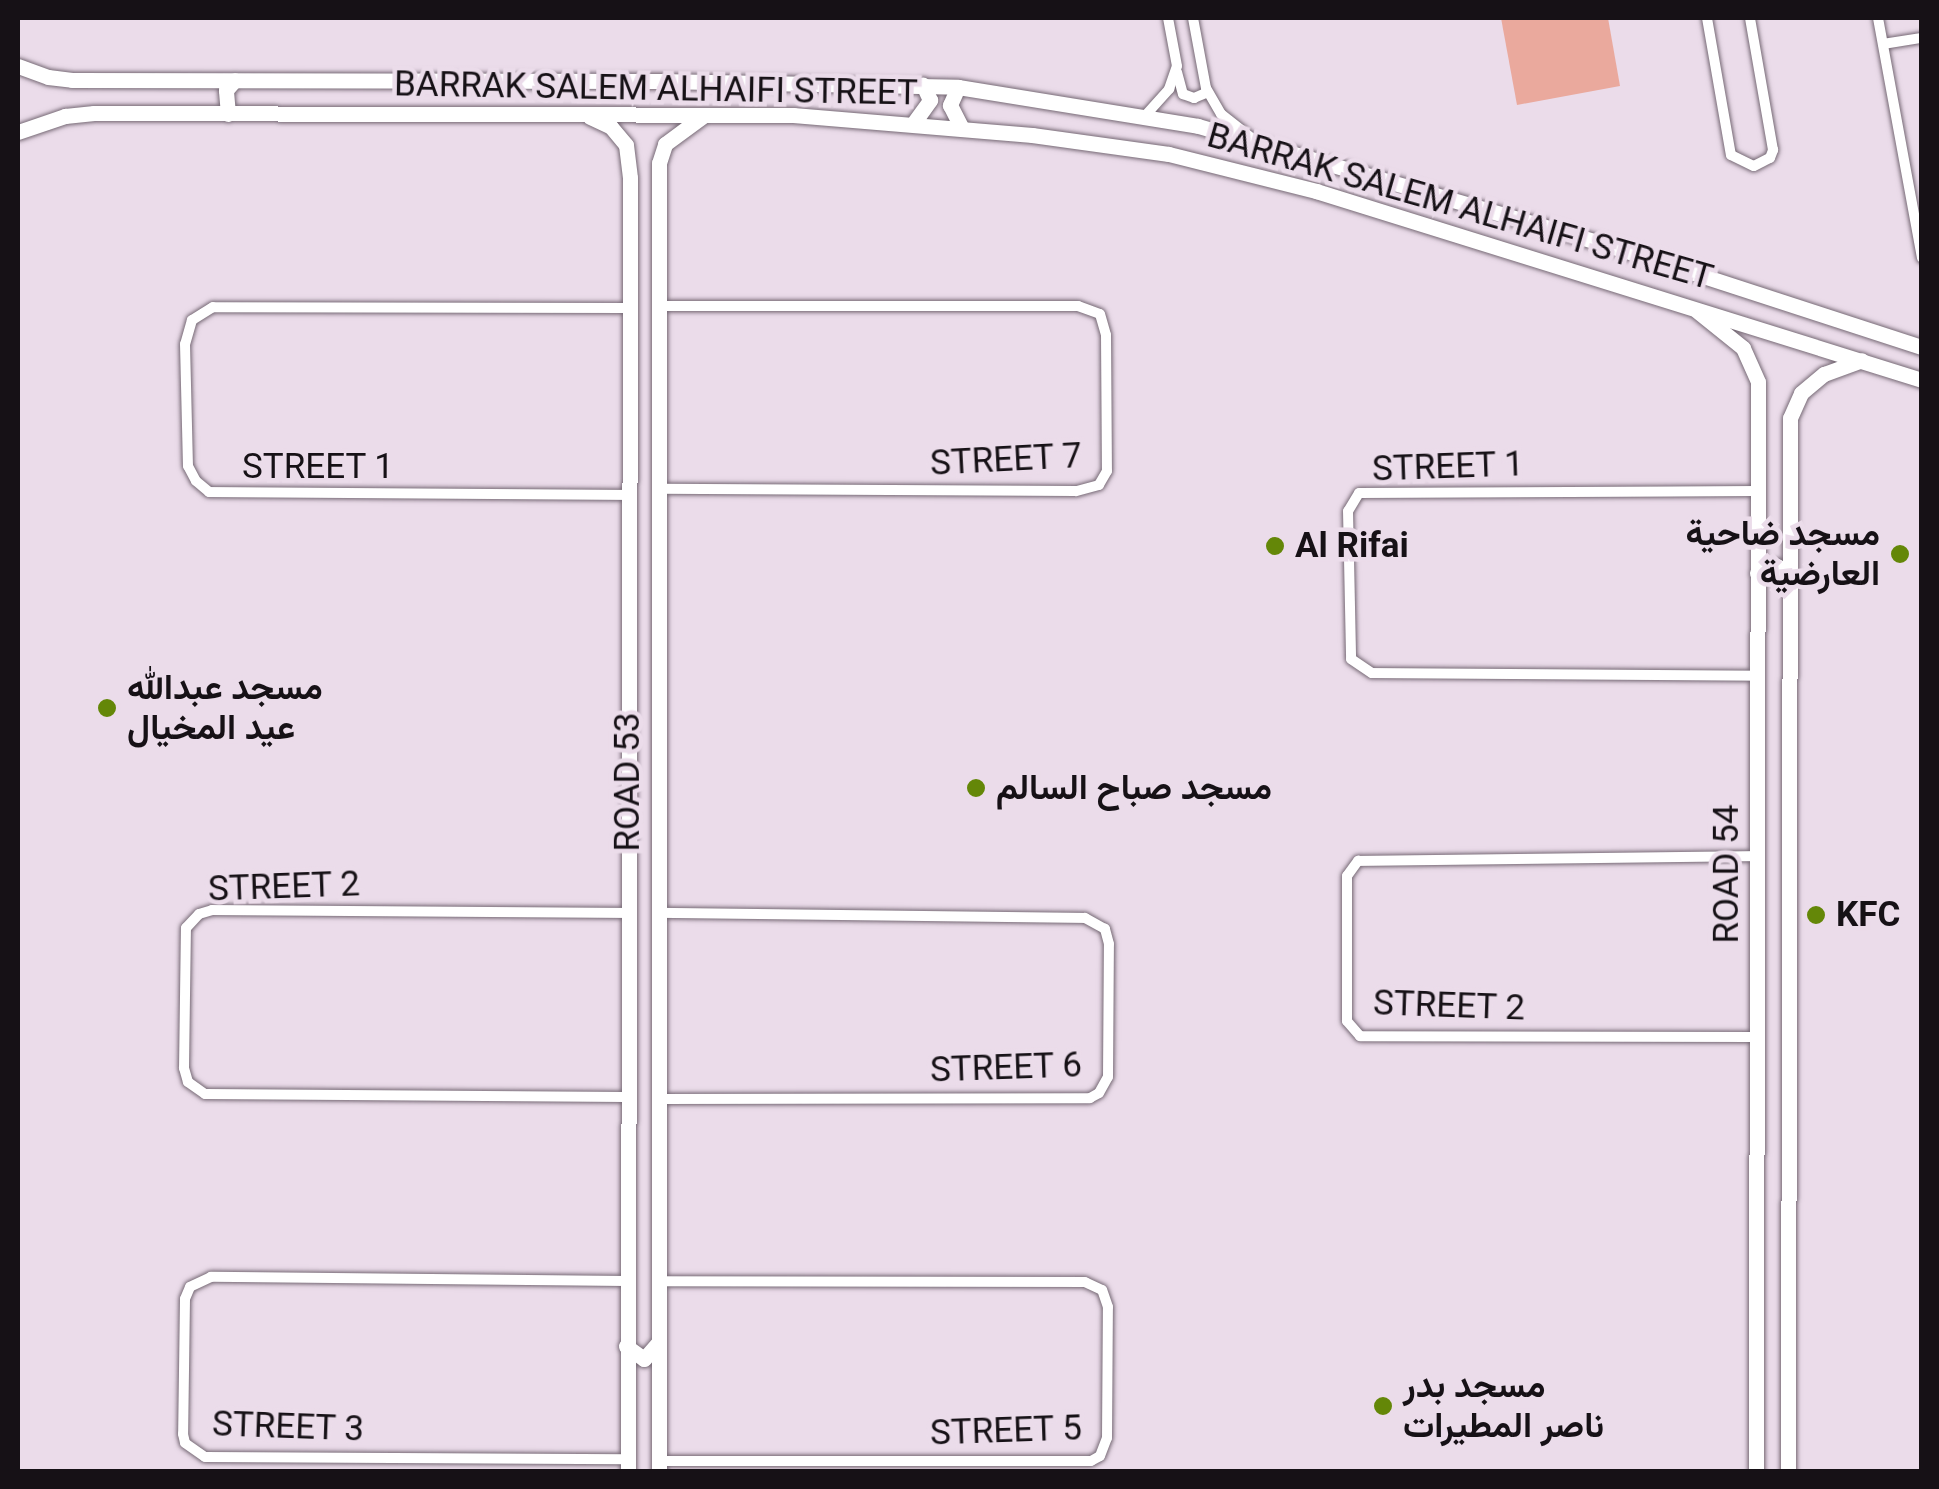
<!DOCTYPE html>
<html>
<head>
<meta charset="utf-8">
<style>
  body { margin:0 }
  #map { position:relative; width:1939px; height:1489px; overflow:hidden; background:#ebdcea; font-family:Roboto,Vazirmatn,sans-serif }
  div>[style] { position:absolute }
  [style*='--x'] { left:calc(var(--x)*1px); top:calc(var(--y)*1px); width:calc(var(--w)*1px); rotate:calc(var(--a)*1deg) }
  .green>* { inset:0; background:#eaa99d }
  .roads { filter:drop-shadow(0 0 2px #766975) drop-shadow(0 0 2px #766975) }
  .street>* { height:10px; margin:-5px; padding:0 5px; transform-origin:5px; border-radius:5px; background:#fff }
  .secondary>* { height:15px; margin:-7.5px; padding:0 7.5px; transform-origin:7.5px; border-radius:7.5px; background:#fff }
  .dots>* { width:28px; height:28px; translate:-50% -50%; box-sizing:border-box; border:5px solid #ebdcea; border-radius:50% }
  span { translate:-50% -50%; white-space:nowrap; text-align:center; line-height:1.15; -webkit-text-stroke:9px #ebdcea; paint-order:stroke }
  .street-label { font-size:35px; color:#161116 }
  .poi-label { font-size:35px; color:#161116; font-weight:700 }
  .right { translate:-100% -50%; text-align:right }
  .left { translate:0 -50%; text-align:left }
  .frame { position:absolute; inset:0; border:20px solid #161116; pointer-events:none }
</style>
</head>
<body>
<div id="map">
  <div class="green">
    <div style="clip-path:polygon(1501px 18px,1608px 18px,1620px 86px,1517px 105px)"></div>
  </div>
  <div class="roads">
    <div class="street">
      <div style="--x:1193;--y:18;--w:71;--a:79.5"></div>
      <div style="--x:1206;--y:88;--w:30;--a:60"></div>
      <div style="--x:1221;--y:114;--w:42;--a:38.2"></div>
      <div style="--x:1707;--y:18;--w:139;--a:80.1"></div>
      <div style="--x:1731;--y:155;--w:25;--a:26"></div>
      <div style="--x:1754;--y:166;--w:18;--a:-27"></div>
      <div style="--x:1770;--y:158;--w:9;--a:-69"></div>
      <div style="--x:1773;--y:150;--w:134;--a:-99.9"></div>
      <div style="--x:1878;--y:18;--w:244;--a:79.6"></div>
      <div style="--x:1883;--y:44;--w:39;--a:-9"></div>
      <div style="--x:1177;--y:72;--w:23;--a:75"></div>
      <div style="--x:1183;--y:94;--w:12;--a:20"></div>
      <div style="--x:1194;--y:98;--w:15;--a:-23"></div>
      <div style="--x:1144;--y:117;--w:38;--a:-48"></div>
      <div style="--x:1169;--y:89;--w:24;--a:-71"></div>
      <div style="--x:1177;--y:66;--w:49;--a:-100.6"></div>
      <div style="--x:658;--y:306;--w:420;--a:0"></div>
      <div style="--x:1078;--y:306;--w:23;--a:20"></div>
      <div style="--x:1100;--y:314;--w:22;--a:74"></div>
      <div style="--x:1106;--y:335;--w:136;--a:89.6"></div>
      <div style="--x:1107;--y:471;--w:16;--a:120"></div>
      <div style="--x:1099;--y:485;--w:24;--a:165"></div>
      <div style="--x:1076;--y:491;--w:418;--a:-179.7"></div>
      <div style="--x:630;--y:308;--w:417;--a:-179.9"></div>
      <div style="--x:213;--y:307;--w:25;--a:148"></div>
      <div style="--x:192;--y:320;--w:25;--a:106"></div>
      <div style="--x:185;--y:344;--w:122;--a:88.6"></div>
      <div style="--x:188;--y:466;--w:17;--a:62"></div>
      <div style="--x:196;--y:481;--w:17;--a:40"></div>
      <div style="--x:209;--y:492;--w:422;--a:0.4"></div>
      <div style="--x:1757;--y:491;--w:398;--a:179.7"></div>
      <div style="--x:1359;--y:493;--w:21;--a:121"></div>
      <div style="--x:1348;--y:511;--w:148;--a:88.8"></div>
      <div style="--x:1351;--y:659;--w:25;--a:34"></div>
      <div style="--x:1372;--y:673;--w:386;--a:0.4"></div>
      <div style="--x:1756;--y:1037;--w:396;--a:-179.9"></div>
      <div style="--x:1360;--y:1036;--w:20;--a:-131"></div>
      <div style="--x:1347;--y:1021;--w:145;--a:-90"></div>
      <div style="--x:1347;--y:876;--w:19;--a:-54"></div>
      <div style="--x:1358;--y:861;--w:400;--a:-0.7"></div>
      <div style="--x:626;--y:1097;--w:421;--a:-179.6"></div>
      <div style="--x:205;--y:1094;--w:21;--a:-145"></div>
      <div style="--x:188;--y:1082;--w:15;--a:-106"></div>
      <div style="--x:184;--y:1068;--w:140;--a:-89.2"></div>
      <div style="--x:186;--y:928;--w:19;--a:-47"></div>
      <div style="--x:199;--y:914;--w:14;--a:-17"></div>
      <div style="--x:212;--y:910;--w:416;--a:0.4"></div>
      <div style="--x:659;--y:1099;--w:431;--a:-0.1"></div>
      <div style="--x:1090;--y:1098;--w:10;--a:-29"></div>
      <div style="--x:1099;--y:1093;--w:18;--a:-61"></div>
      <div style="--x:1108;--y:1077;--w:133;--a:-89.6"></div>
      <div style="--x:1109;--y:944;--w:16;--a:-105"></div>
      <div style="--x:1105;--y:929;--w:23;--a:-151"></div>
      <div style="--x:1085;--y:918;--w:426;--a:-179.3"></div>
      <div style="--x:626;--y:1281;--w:415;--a:-179.4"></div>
      <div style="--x:211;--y:1277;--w:23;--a:155"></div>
      <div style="--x:190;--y:1287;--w:13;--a:113"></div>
      <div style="--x:185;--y:1299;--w:135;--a:90.8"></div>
      <div style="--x:183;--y:1434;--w:9;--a:77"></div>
      <div style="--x:185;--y:1443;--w:24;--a:35"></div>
      <div style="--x:205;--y:1457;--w:423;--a:0.3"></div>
      <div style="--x:659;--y:1461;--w:432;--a:0"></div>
      <div style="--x:1091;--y:1461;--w:10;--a:-29"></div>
      <div style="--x:1100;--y:1456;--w:19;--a:-69"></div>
      <div style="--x:1107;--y:1438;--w:131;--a:-89.6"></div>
      <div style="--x:1108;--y:1307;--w:18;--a:-109"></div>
      <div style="--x:1102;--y:1290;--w:19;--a:-155"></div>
      <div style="--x:1085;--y:1282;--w:426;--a:-179.9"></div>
    </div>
    <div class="secondary">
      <div style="--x:18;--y:66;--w:32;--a:20"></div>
      <div style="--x:48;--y:77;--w:24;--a:7"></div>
      <div style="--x:72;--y:80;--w:587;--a:0.1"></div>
      <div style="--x:659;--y:81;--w:299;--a:1.1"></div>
      <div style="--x:958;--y:87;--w:243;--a:9.2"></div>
      <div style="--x:1198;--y:126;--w:436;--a:16.2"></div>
      <div style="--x:1617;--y:248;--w:321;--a:18"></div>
      <div style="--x:958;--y:87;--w:20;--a:114"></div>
      <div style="--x:950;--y:105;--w:25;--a:63"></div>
      <div style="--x:228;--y:114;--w:24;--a:-95"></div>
      <div style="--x:226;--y:90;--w:13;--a:-48"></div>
      <div style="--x:590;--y:117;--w:23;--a:25"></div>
      <div style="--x:611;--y:127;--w:23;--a:50"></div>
      <div style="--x:626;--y:145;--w:33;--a:83"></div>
      <div style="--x:630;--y:178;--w:1294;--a:90.09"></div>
      <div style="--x:915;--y:121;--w:26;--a:-54"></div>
      <div style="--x:930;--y:100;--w:17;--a:-115"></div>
      <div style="--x:18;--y:132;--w:50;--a:-18.8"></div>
      <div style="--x:65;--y:116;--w:29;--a:-6"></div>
      <div style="--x:94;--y:113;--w:699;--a:0.16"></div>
      <div style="--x:793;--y:115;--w:240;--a:4.8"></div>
      <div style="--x:1032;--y:135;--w:138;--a:7.9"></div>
      <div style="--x:1169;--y:154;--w:152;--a:14.1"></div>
      <div style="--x:1316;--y:191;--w:635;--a:17.32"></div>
      <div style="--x:1697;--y:311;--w:59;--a:38.8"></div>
      <div style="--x:1743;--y:348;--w:37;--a:66"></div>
      <div style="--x:1758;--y:382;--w:1090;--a:90.11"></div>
      <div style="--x:1757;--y:573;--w:21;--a:-19"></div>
      <div style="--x:1777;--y:566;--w:16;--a:40"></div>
      <div style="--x:626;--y:1346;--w:22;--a:36"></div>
      <div style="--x:644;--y:1359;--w:23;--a:-49"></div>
      <div style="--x:659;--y:1472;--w:1309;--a:-90"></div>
      <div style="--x:659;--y:163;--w:20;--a:-72"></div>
      <div style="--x:665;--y:144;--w:47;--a:-36.4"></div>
      <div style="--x:1788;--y:1472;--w:1054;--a:-89.89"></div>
      <div style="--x:1790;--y:418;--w:27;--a:-66"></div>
      <div style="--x:1801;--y:393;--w:30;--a:-40"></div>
      <div style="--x:1824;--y:374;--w:40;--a:-20.2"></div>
    </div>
  </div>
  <div class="dots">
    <div style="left:1275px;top:546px;background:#648708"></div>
    <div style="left:1900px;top:554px;background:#648708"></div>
    <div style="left:107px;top:708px;background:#648708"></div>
    <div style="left:976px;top:788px;background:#648708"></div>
    <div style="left:1816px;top:915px;background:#648708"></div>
    <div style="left:1383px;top:1406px;background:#648708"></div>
  </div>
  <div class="street-label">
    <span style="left:656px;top:89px;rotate:1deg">BARRAK SALEM ALHAIFI STREET</span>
    <span style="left:1460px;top:207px;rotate:16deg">BARRAK SALEM ALHAIFI STREET</span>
    <span style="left:1006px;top:460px;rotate:-3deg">STREET 7</span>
    <span style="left:318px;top:467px">STREET 1</span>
    <span style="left:1448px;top:467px;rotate:-2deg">STREET 1</span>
    <span style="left:628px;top:782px;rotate:-90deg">ROAD 53</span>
    <span style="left:1727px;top:874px;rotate:-90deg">ROAD 54</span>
    <span style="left:284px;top:887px;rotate:-2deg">STREET 2</span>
    <span style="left:1449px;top:1006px;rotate:2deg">STREET 2</span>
    <span style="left:1006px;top:1068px;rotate:-2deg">STREET 6</span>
    <span style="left:288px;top:1427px;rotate:2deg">STREET 3</span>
    <span style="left:1006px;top:1431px;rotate:-2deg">STREET 5</span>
  </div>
  <div class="poi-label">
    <span class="right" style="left:1880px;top:554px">مسجد ضاحية<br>العارضية</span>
    <span class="left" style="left:1295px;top:546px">Al Rifai</span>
    <span class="left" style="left:127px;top:708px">مسجد عبدالله<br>عيد المخيال</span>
    <span class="left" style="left:996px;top:788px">مسجد صباح السالم</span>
    <span class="left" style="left:1836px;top:915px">KFC</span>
    <span class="left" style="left:1403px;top:1406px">مسجد بدر<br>ناصر المطيرات</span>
  </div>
  <div class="frame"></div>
</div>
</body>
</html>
